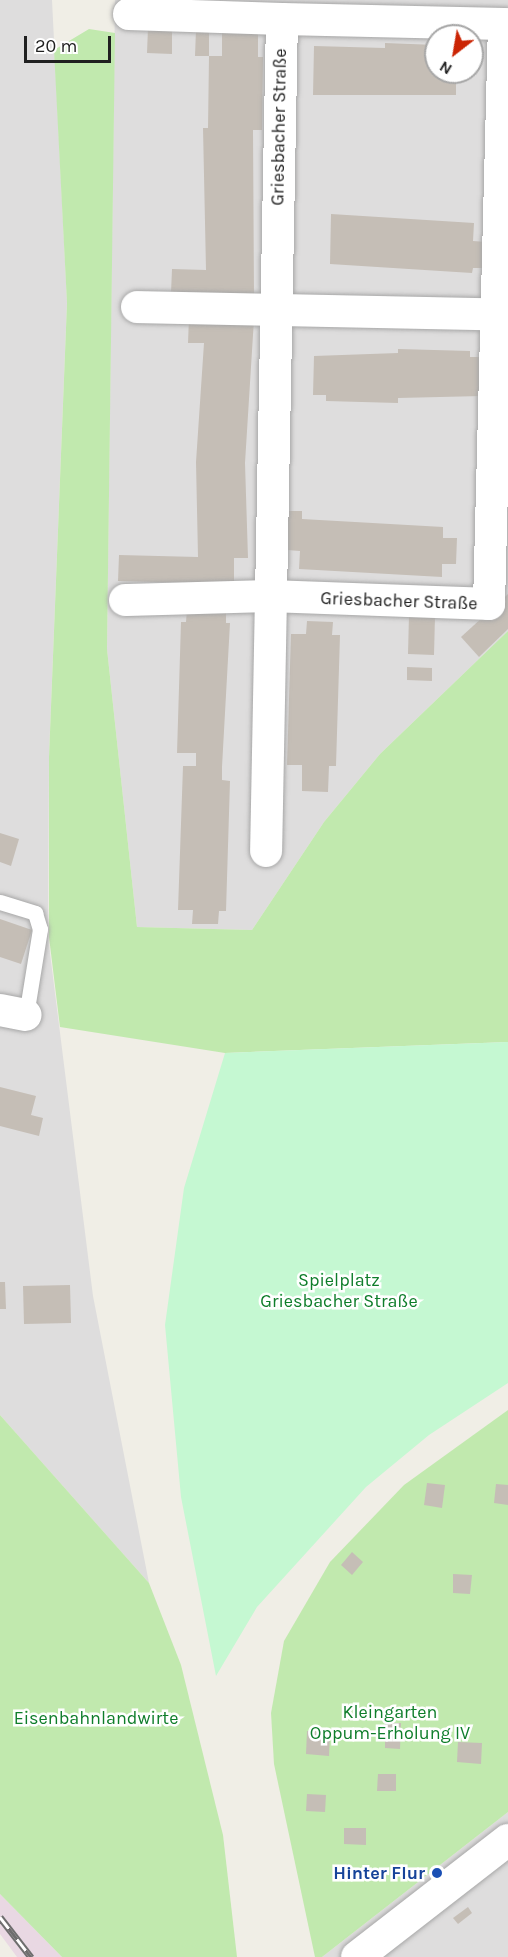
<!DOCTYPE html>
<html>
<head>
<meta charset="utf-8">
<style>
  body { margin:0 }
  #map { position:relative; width:508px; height:1957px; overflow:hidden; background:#f0eee6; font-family:Karla,sans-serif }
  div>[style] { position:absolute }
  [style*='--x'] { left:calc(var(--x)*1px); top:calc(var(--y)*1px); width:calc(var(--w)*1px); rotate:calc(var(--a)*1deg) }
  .residential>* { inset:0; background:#dedddd }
  .industrial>* { inset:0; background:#e9d8e3 }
  .grass>* { inset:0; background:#c1e9ae }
  .park>* { inset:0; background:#c5f8d2 }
  .building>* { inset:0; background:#c5beb6 }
  .roads { filter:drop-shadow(0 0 2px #a7a7a7) drop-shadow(0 0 2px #a7a7a7) }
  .lane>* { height:15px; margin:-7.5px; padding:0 7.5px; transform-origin:7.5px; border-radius:7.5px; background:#fff }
  .street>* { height:32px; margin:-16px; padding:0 16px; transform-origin:16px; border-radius:16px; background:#fff }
  .rail>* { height:7px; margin-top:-3.5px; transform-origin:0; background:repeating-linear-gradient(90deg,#fff 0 14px,#6e6e6e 0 28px); box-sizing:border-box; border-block:2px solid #6e6e6e }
  .dots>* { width:16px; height:16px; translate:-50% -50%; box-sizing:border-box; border:3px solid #fff; border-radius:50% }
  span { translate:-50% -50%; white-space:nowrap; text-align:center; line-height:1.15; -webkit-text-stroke:5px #fff; paint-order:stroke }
  .street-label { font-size:18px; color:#202020 }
  .park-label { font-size:18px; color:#0e7d2a }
  .transit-label { font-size:18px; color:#164399; font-weight:700 }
  .right { translate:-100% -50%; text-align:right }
  .north { position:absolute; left:424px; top:24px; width:60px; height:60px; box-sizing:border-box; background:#fff; border:2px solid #a6a6a6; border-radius:50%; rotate:211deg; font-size:16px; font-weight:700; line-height:24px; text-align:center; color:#202020 }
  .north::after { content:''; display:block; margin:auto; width:21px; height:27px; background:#cb2504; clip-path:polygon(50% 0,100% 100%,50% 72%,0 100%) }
  .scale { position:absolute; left:24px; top:36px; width:87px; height:27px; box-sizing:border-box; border:3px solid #202020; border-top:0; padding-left:8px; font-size:18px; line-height:21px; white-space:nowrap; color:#202020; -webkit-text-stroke:4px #fff; paint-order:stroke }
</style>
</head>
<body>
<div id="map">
  <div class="residential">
    <div style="clip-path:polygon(0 0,52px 0,67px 302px,49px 756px,48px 937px,93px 1296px,149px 1583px,0 1415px)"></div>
    <div style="clip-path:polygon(evenodd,115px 0,508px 0,508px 631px,380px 754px,324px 822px,252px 930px,137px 927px,107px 649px,115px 0,436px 36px,472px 36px,472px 72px,436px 72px,436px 36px)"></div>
    <div style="clip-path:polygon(508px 1812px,508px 1957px,322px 1957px)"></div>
  </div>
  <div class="industrial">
    <div style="clip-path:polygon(0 1894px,62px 1957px,17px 1957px,0 1934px)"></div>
  </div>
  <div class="grass">
    <div style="clip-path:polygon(89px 29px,115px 33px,107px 649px,137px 927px,252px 930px,324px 822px,380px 754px,508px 631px,508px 1042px,225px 1053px,60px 1027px,49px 937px,49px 757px,67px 303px,54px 50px)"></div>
    <div style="clip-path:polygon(508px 1410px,508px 1812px,322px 1957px,315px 1957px,274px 1764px,271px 1713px,284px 1641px,330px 1562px,404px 1485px)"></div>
    <div style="clip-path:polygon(0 1415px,149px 1583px,181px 1665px,223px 1835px,237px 1957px,62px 1957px,0 1894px)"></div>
  </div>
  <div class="park">
    <div style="clip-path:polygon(508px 1042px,508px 1383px,429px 1435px,366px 1487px,257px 1607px,216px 1676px,181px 1497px,165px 1325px,184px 1188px,225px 1053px)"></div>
  </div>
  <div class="building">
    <div style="clip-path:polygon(148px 28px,172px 28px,172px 54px,147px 53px)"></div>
    <div style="clip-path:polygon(196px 30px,209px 31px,209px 56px,195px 56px)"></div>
    <div style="clip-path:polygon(222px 33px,258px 34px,258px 57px,263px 57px,262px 130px,253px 130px,254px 296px,171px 293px,172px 269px,206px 270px,203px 128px,208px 128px,209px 56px,222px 56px)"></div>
    <div style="clip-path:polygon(385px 43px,436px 45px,436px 72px,456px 72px,456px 95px,313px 95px,314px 46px,385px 48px)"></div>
    <div style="clip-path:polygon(331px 214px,474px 223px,473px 241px,486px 242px,486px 268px,473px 268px,472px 273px,330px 264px)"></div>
    <div style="clip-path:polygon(189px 317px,254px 319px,245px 463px,248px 558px,234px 558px,234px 584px,118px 581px,119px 555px,198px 557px,196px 462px,204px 343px,188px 343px)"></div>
    <div style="clip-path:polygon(398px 349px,470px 351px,470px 357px,483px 357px,482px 396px,398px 398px,398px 403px,326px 401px,326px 395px,313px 395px,314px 356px,398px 353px)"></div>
    <div style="clip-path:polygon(288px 511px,302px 511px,302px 519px,443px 527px,443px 538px,457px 538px,456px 564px,442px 564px,442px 577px,299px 569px,300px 551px,287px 550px)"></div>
    <div style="clip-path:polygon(508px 594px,508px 629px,479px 657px,461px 637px)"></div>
    <div style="clip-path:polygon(187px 609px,226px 610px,226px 623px,230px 623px,222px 767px,222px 780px,230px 781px,226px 911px,219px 911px,218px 924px,192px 924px,193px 910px,178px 910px,183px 766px,196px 766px,196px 753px,177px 753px,181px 622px,186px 622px)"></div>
    <div style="clip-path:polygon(409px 615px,435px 616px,434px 655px,408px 654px)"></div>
    <div style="clip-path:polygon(307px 621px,333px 622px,332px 635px,340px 635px,336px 766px,329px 766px,328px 792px,302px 791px,302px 765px,287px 765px,291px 634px,306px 634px)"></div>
    <div style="clip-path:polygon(407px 667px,432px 668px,432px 681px,407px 680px)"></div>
    <div style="clip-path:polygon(0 833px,19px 839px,11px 866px,0 862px)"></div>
    <div style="clip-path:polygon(0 919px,32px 930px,21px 964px,0 957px)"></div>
    <div style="clip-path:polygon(0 1087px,36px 1096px,31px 1115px,43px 1118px,39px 1136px,0 1126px)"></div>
    <div style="clip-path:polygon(0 1282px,5px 1282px,6px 1309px,0 1309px)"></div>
    <div style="clip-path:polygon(70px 1285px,71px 1323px,24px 1324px,23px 1286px)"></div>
    <div style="clip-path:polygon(427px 1483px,445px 1485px,442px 1508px,424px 1505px)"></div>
    <div style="clip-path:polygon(496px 1484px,508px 1485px,508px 1505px,494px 1503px)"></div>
    <div style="clip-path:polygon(352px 1552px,363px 1562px,352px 1575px,341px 1565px)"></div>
    <div style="clip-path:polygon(453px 1574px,472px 1575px,470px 1594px,453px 1593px)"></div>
    <div style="clip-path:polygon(385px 1723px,401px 1723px,400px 1749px,385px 1748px)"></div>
    <div style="clip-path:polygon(307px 1731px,330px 1732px,329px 1756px,306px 1754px)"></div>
    <div style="clip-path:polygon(458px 1742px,482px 1743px,481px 1764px,457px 1762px)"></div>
    <div style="clip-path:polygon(378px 1774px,396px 1774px,396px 1791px,377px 1791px)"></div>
    <div style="clip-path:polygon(307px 1794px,326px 1795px,325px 1812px,306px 1811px)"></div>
    <div style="clip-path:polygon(344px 1828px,366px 1828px,366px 1845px,344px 1844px)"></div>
    <div style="clip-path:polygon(468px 1907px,472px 1913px,458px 1924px,453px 1918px)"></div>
  </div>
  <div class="roads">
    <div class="lane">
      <div style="--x:0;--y:902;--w:37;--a:17"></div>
      <div style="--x:35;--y:913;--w:17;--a:73"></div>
      <div style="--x:40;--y:929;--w:87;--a:99.2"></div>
    </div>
    <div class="street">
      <div style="--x:129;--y:14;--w:153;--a:1.9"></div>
      <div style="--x:282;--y:19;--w:222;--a:1.3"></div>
      <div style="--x:504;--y:24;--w:580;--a:91.48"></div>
      <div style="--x:489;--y:604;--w:218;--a:-177.9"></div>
      <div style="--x:271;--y:596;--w:577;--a:-88.91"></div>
      <div style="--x:137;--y:307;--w:371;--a:1.2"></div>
      <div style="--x:125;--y:600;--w:146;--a:-1.6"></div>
      <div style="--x:271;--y:596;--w:255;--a:91.1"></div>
      <div style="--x:0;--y:1010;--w:26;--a:11"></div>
      <div style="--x:357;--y:1957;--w:191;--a:-37.8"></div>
    </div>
  </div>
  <div class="rail">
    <div style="--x:0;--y:1917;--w:51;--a:52.2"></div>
  </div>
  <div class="dots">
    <div style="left:437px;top:1873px;background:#1a4fb4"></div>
  </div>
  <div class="street-label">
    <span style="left:279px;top:127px;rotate:-89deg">Griesbacher Straße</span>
    <span style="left:399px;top:601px;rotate:2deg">Griesbacher Straße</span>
  </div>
  <div class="park-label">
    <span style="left:339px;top:1291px">Spielplatz<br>Griesbacher Straße</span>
    <span style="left:390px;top:1723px">Kleingarten<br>Oppum-Erholung IV</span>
    <span style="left:96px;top:1718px">Eisenbahnlandwirte</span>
  </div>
  <div class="transit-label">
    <span class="right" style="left:425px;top:1873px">Hinter Flur</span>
  </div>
  <div class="north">N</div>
  <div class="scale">20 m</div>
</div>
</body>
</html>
